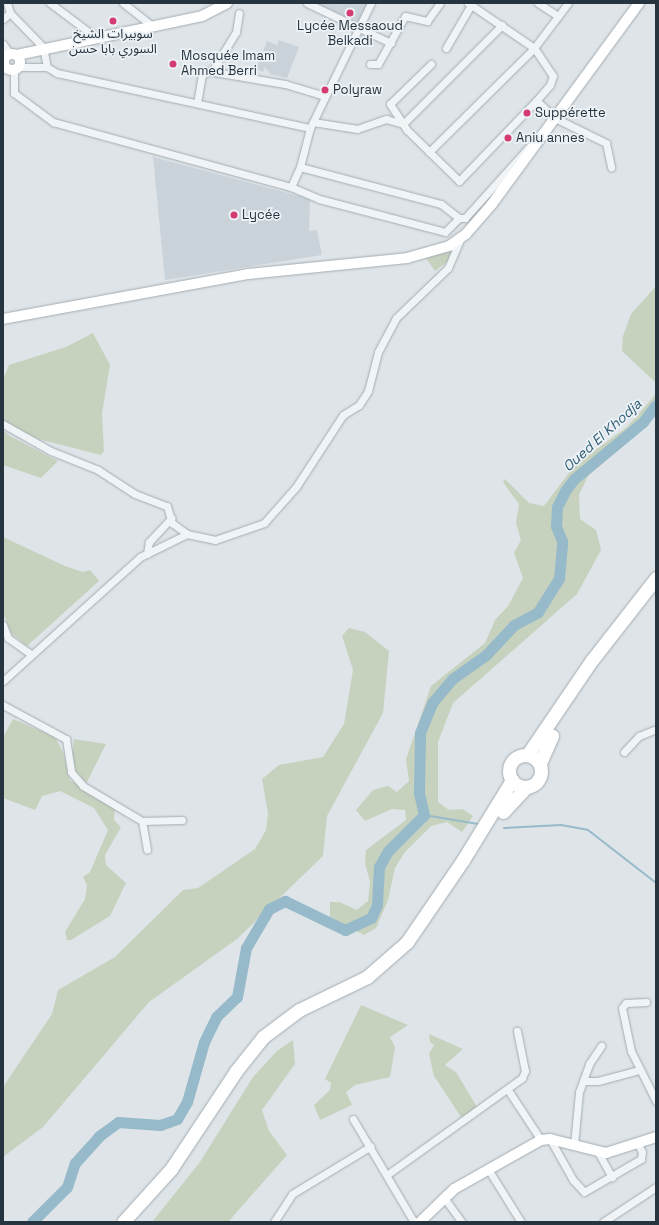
<!DOCTYPE html>
<html>
<head>
<meta charset="utf-8">
<style>
  body { margin:0 }
  #map { position:relative; width:659px; height:1225px; overflow:hidden; background:#dee4e8; font-family:"Space Grotesk","Noto Sans Arabic",sans-serif }
  div>[style] { position:absolute }
  [style*='--x'] { left:calc(var(--x)*1px); top:calc(var(--y)*1px); width:calc(var(--w)*1px); rotate:calc(var(--a)*1deg) }
  .built>* { inset:0; background:#cbd3da }
  .green>* { inset:0; background:#c7d2be }
  .stream>* { height:2px; margin:-1px; padding:0 1px; transform-origin:1px; border-radius:1px; background:#97baca }
  .river>* { height:11px; margin:-5.5px; padding:0 5.5px; transform-origin:5.5px; border-radius:5.5px; background:#97baca }
  .roads { filter:drop-shadow(0 0 1px #a3acb2) drop-shadow(0 0 1px #a3acb2) }
  .street>* { height:7px; margin:-3.5px; padding:0 3.5px; transform-origin:3.5px; border-radius:3.5px; background:#f0f4f6 }
  .secondary>* { height:10px; margin:-5px; padding:0 5px; transform-origin:5px; border-radius:5px; background:#fff }
  .secondary>.ring { margin:-5px; padding:0; box-sizing:content-box; background:none; border:10px solid #fff; border-radius:50% }
  .highway>* { height:13px; margin:-6.5px; padding:0 6.5px; transform-origin:6.5px; border-radius:6.5px; background:#fff }
  .highway>.ring { margin:-6.5px; padding:0; box-sizing:content-box; background:none; border:13px solid #fff; border-radius:50% }
  .dots>* { width:11px; height:11px; translate:-50% -50%; box-sizing:border-box; border:2px solid #edf2f6; border-radius:50% }
  span { translate:-50% -50%; white-space:nowrap; text-align:center; line-height:1.15; -webkit-text-stroke:3.5px #edf2f6; paint-order:stroke }
  .poi-label { font-size:13px; color:#26343f }
  .left { translate:0 -50%; text-align:left }
  .water-label { font-size:14px; color:#2f5c75; font-style:italic }
  .frame { position:absolute; inset:0; border:4px solid #26343f; pointer-events:none }
</style>
</head>
<body>
<div id="map">
  <div class="built">
    <div style="clip-path:polygon(315px 3px,368px 3px,359px 22px)"></div>
    <div style="clip-path:polygon(279px 40px,299px 47px,287px 78px,270px 74px,265px 67px,263px 72px,256px 69px,267px 41px,277px 45px)"></div>
    <div style="clip-path:polygon(153px 157px,310px 199px,309px 231px,317px 230px,322px 255px,165px 280px)"></div>
  </div>
  <div class="green">
    <div style="clip-path:polygon(456px 246px,448px 261px,435px 271px,426px 258px)"></div>
    <div style="clip-path:polygon(656px 286px,656px 383px,622px 351px,623px 336px,631px 314px)"></div>
    <div style="clip-path:polygon(93px 333px,110px 365px,102px 413px,104px 451px,101px 455px,38px 439px,3px 422px,3px 380px,9px 365px,66px 347px)"></div>
    <div style="clip-path:polygon(656px 394px,656px 411px,644px 428px,588px 476px,579px 495px,580px 519px,596px 530px,601px 550px,577px 594px,453px 703px,438px 742px,438px 802px,449px 810px,463px 809px,473px 816px,462px 832px,447px 822px,431px 826px,405px 852px,395px 868px,388px 900px,376px 928px,364px 935px,330px 917px,330px 902px,339px 902px,357px 910px,368px 901px,370px 882px,365px 863px,366px 850px,406px 820px,405px 810px,392px 809px,365px 821px,356px 810px,373px 790px,388px 786px,397px 792px,409px 781px,406px 759px,431px 686px,485px 643px,495px 620px,508px 606px,523px 578px,514px 553px,521px 540px,516px 523px,519px 504px,503px 482px,505px 479px,529px 503px,544px 506px,575px 465px,627px 427px)"></div>
    <div style="clip-path:polygon(3px 430px,10px 436px,58px 461px,41px 478px,3px 465px)"></div>
    <div style="clip-path:polygon(3px 537px,65px 566px,83px 572px,90px 570px,99px 581px,27px 646px,11px 633px,3px 613px)"></div>
    <div style="clip-path:polygon(349px 628px,365px 632px,389px 651px,383px 713px,327px 816px,323px 856px,237px 939px,149px 1002px,43px 1127px,3px 1157px,3px 1087px,52px 1014px,58px 990px,115px 957px,183px 890px,198px 888px,255px 849px,266px 830px,268px 813px,262px 779px,279px 765px,323px 757px,344px 724px,353px 670px,342px 636px)"></div>
    <div style="clip-path:polygon(13px 719px,55px 737px,63px 752px,70px 780px,115px 807px,114px 820px,121px 827px,105px 855px,106px 865px,126px 883px,110px 916px,71px 940px,67px 940px,65px 932px,85px 899px,87px 885px,83px 877px,90px 872px,108px 830px,94px 808px,60px 791px,42px 796px,35px 810px,3px 798px,3px 737px)"></div>
    <div style="clip-path:polygon(74px 739px,106px 744px,86px 784px,71px 765px)"></div>
    <div style="clip-path:polygon(361px 1005px,408px 1025px,390px 1037px,395px 1047px,390px 1077px,355px 1085px,346px 1092px,352px 1105px,320px 1120px,314px 1105px,330px 1090px,331px 1083px,325px 1079px)"></div>
    <div style="clip-path:polygon(429px 1034px,463px 1049px,445px 1065px,456px 1072px,477px 1107px,461px 1117px,434px 1076px,429px 1054px,434px 1045px,430px 1042px)"></div>
    <div style="clip-path:polygon(293px 1040px,295px 1064px,262px 1110px,269px 1131px,287px 1155px,228px 1222px,152px 1222px,200px 1162px,253px 1077px,277px 1051px)"></div>
  </div>
  <div class="stream">
    <div style="--x:424;--y:815;--w:55;--a:9.5"></div>
    <div style="--x:504;--y:828;--w:57;--a:-3"></div>
    <div style="--x:561;--y:825;--w:27;--a:10"></div>
    <div style="--x:588;--y:830;--w:86;--a:37.9"></div>
  </div>
  <div class="river">
    <div style="--x:32;--y:1222;--w:49;--a:-45"></div>
    <div style="--x:67;--y:1187;--w:25;--a:-72"></div>
    <div style="--x:75;--y:1163;--w:36;--a:-48"></div>
    <div style="--x:99;--y:1136;--w:24;--a:-36"></div>
    <div style="--x:118;--y:1122;--w:42;--a:4.1"></div>
    <div style="--x:160;--y:1125;--w:18;--a:-19"></div>
    <div style="--x:177;--y:1119;--w:20;--a:-60"></div>
    <div style="--x:187;--y:1102;--w:62;--a:-74.2"></div>
    <div style="--x:204;--y:1042;--w:28;--a:-64"></div>
    <div style="--x:216;--y:1017;--w:29;--a:-44"></div>
    <div style="--x:237;--y:997;--w:50;--a:-79.6"></div>
    <div style="--x:246;--y:948;--w:45;--a:-59.5"></div>
    <div style="--x:269;--y:909;--w:18;--a:-27"></div>
    <div style="--x:285;--y:901;--w:67;--a:25.8"></div>
    <div style="--x:345;--y:930;--w:29;--a:-25"></div>
    <div style="--x:371;--y:918;--w:14;--a:-65"></div>
    <div style="--x:377;--y:905;--w:38;--a:-87"></div>
    <div style="--x:379;--y:867;--w:18;--a:-61"></div>
    <div style="--x:388;--y:851;--w:51;--a:-45"></div>
    <div style="--x:424;--y:815;--w:23;--a:-103"></div>
    <div style="--x:419;--y:793;--w:60;--a:-89"></div>
    <div style="--x:420;--y:733;--w:32;--a:-68"></div>
    <div style="--x:432;--y:703;--w:31;--a:-50"></div>
    <div style="--x:452;--y:679;--w:42;--a:-35.2"></div>
    <div style="--x:486;--y:655;--w:41;--a:-47"></div>
    <div style="--x:514;--y:625;--w:27;--a:-28"></div>
    <div style="--x:538;--y:612;--w:39;--a:-58"></div>
    <div style="--x:559;--y:579;--w:38;--a:-85"></div>
    <div style="--x:562;--y:541;--w:16;--a:-112"></div>
    <div style="--x:556;--y:526;--w:19;--a:-87"></div>
    <div style="--x:557;--y:507;--w:18;--a:-63"></div>
    <div style="--x:565;--y:491;--w:15;--a:-53"></div>
    <div style="--x:574;--y:479;--w:89;--a:-39.6"></div>
    <div style="--x:643;--y:422;--w:21;--a:-53"></div>
  </div>
  <div class="roads">
    <div class="street">
      <div style="--x:7;--y:3;--w:10;--a:73"></div>
      <div style="--x:10;--y:13;--w:47;--a:45.9"></div>
      <div style="--x:43;--y:47;--w:20;--a:79"></div>
      <div style="--x:50;--y:3;--w:55;--a:36.9"></div>
      <div style="--x:123;--y:3;--w:39;--a:38"></div>
      <div style="--x:307;--y:3;--w:93;--a:25.5"></div>
      <div style="--x:538;--y:3;--w:24;--a:33"></div>
      <div style="--x:3;--y:19;--w:9;--a:-41"></div>
      <div style="--x:3;--y:44;--w:12;--a:55"></div>
      <div style="--x:446;--y:48;--w:50;--a:-59.8"></div>
      <div style="--x:370;--y:64;--w:8;--a:0"></div>
      <div style="--x:378;--y:64;--w:55;--a:-60.6"></div>
      <div style="--x:405;--y:16;--w:23;--a:13"></div>
      <div style="--x:427;--y:21;--w:22;--a:-54"></div>
      <div style="--x:431;--y:64;--w:57;--a:135.7"></div>
      <div style="--x:390;--y:104;--w:31;--a:57"></div>
      <div style="--x:407;--y:130;--w:73;--a:44.4"></div>
      <div style="--x:459;--y:181;--w:111;--a:-46.1"></div>
      <div style="--x:536;--y:101;--w:21;--a:-49"></div>
      <div style="--x:550;--y:85;--w:9;--a:-72"></div>
      <div style="--x:553;--y:76;--w:34;--a:-124"></div>
      <div style="--x:534;--y:48;--w:80;--a:-145.7"></div>
      <div style="--x:18;--y:67;--w:29;--a:0"></div>
      <div style="--x:47;--y:67;--w:12;--a:31"></div>
      <div style="--x:57;--y:73;--w:259;--a:12.3"></div>
      <div style="--x:14;--y:70;--w:23;--a:90"></div>
      <div style="--x:14;--y:93;--w:49;--a:36.6"></div>
      <div style="--x:53;--y:122;--w:247;--a:15.3"></div>
      <div style="--x:291;--y:187;--w:22;--a:-66"></div>
      <div style="--x:300;--y:167;--w:146;--a:14.7"></div>
      <div style="--x:441;--y:204;--w:23;--a:38"></div>
      <div style="--x:459;--y:218;--w:6;--a:0"></div>
      <div style="--x:465;--y:218;--w:96;--a:-48"></div>
      <div style="--x:212;--y:71;--w:46;--a:-58.4"></div>
      <div style="--x:236;--y:32;--w:19;--a:-81"></div>
      <div style="--x:537;--y:101;--w:25;--a:43"></div>
      <div style="--x:555;--y:118;--w:57;--a:26.1"></div>
      <div style="--x:606;--y:143;--w:25;--a:78"></div>
      <div style="--x:197;--y:103;--w:28;--a:-80"></div>
      <div style="--x:202;--y:75;--w:7;--a:-34"></div>
      <div style="--x:208;--y:71;--w:78;--a:9.6"></div>
      <div style="--x:285;--y:84;--w:42;--a:16.7"></div>
      <div style="--x:313;--y:122;--w:45;--a:9"></div>
      <div style="--x:357;--y:129;--w:31;--a:-19"></div>
      <div style="--x:386;--y:119;--w:18;--a:16"></div>
      <div style="--x:403;--y:124;--w:140;--a:-45"></div>
      <div style="--x:429;--y:152;--w:148;--a:-44.7"></div>
      <div style="--x:534;--y:48;--w:56;--a:-52.9"></div>
      <div style="--x:300;--y:167;--w:40;--a:-75.6"></div>
      <div style="--x:310;--y:128;--w:139;--a:-64"></div>
      <div style="--x:291;--y:187;--w:30;--a:23"></div>
      <div style="--x:319;--y:199;--w:130;--a:14.7"></div>
      <div style="--x:445;--y:232;--w:20;--a:-45"></div>
      <div style="--x:3;--y:424;--w:55;--a:29.4"></div>
      <div style="--x:51;--y:451;--w:51;--a:22"></div>
      <div style="--x:98;--y:470;--w:44;--a:33"></div>
      <div style="--x:135;--y:494;--w:34;--a:21"></div>
      <div style="--x:167;--y:506;--w:18;--a:74"></div>
      <div style="--x:172;--y:523;--w:19;--a:36"></div>
      <div style="--x:147;--y:554;--w:12;--a:-81"></div>
      <div style="--x:149;--y:542;--w:33;--a:-47"></div>
      <div style="--x:3;--y:625;--w:14;--a:69"></div>
      <div style="--x:8;--y:638;--w:28;--a:35"></div>
      <div style="--x:3;--y:681;--w:185;--a:-42.1"></div>
      <div style="--x:140;--y:557;--w:52;--a:-26.1"></div>
      <div style="--x:187;--y:534;--w:29;--a:12"></div>
      <div style="--x:215;--y:540;--w:52;--a:-19.1"></div>
      <div style="--x:264;--y:523;--w:48;--a:-48.4"></div>
      <div style="--x:296;--y:487;--w:86;--a:-56.9"></div>
      <div style="--x:343;--y:415;--w:19;--a:-32"></div>
      <div style="--x:359;--y:405;--w:17;--a:-57"></div>
      <div style="--x:368;--y:391;--w:40;--a:-75.6"></div>
      <div style="--x:378;--y:352;--w:38;--a:-62"></div>
      <div style="--x:396;--y:318;--w:72;--a:-43.9"></div>
      <div style="--x:448;--y:268;--w:33;--a:-67"></div>
      <div style="--x:3;--y:705;--w:72;--a:28.4"></div>
      <div style="--x:66;--y:739;--w:33;--a:81"></div>
      <div style="--x:71;--y:772;--w:18;--a:49"></div>
      <div style="--x:83;--y:786;--w:69;--a:30.7"></div>
      <div style="--x:142;--y:821;--w:40;--a:-1.4"></div>
      <div style="--x:624;--y:752;--w:22;--a:-47"></div>
      <div style="--x:639;--y:736;--w:18;--a:-22"></div>
      <div style="--x:142;--y:821;--w:29;--a:80"></div>
      <div style="--x:646;--y:1002;--w:20;--a:177"></div>
      <div style="--x:626;--y:1003;--w:6;--a:129"></div>
      <div style="--x:622;--y:1008;--w:44;--a:78.2"></div>
      <div style="--x:631;--y:1051;--w:56;--a:63.4"></div>
      <div style="--x:583;--y:1081;--w:15;--a:0"></div>
      <div style="--x:598;--y:1081;--w:42;--a:-15"></div>
      <div style="--x:508;--y:1090;--w:60;--a:56.6"></div>
      <div style="--x:353;--y:1119;--w:120;--a:59.4"></div>
      <div style="--x:550;--y:1139;--w:47;--a:60.7"></div>
      <div style="--x:573;--y:1180;--w:16;--a:47"></div>
      <div style="--x:584;--y:1192;--w:66;--a:-30.1"></div>
      <div style="--x:641;--y:1159;--w:7;--a:-82"></div>
      <div style="--x:642;--y:1152;--w:11;--a:-117"></div>
      <div style="--x:574;--y:1145;--w:53;--a:-84.6"></div>
      <div style="--x:579;--y:1092;--w:30;--a:-70"></div>
      <div style="--x:589;--y:1064;--w:22;--a:-56"></div>
      <div style="--x:598;--y:1152;--w:29;--a:61"></div>
      <div style="--x:488;--y:1169;--w:62;--a:58.1"></div>
      <div style="--x:388;--y:1174;--w:165;--a:-35.6"></div>
      <div style="--x:522;--y:1078;--w:8;--a:-67"></div>
      <div style="--x:525;--y:1071;--w:41;--a:-101.3"></div>
      <div style="--x:445;--y:1199;--w:29;--a:54"></div>
      <div style="--x:274;--y:1222;--w:33;--a:-57"></div>
      <div style="--x:292;--y:1194;--w:92;--a:-31.3"></div>
      <div style="--x:603;--y:1222;--w:64;--a:-33.4"></div>
    </div>
    <div class="secondary">
      <div class="ring" style="left:4px;top:54px;width:6px;height:6px"></div>
      <div style="--x:17;--y:55;--w:189;--a:-11.9"></div>
      <div style="--x:202;--y:16;--w:28;--a:-27"></div>
      <div style="--x:3;--y:319;--w:249;--a:-10.4"></div>
      <div style="--x:248;--y:274;--w:160;--a:-5.7"></div>
      <div style="--x:407;--y:258;--w:44;--a:-15.9"></div>
      <div style="--x:449;--y:246;--w:21;--a:-35"></div>
      <div style="--x:466;--y:234;--w:40;--a:-49"></div>
      <div style="--x:492;--y:204;--w:249;--a:-53.8"></div>
      <div style="--x:420;--y:1222;--w:47;--a:-44.1"></div>
      <div style="--x:454;--y:1189;--w:100;--a:-29.4"></div>
      <div style="--x:541;--y:1140;--w:9;--a:-6"></div>
      <div style="--x:550;--y:1139;--w:58;--a:14"></div>
      <div style="--x:606;--y:1153;--w:52;--a:-17.7"></div>
    </div>
    <div class="highway">
      <div style="--x:528;--y:754;--w:114;--a:-55.8"></div>
      <div style="--x:592;--y:660;--w:104;--a:-52"></div>
      <div class="ring" style="left:509px;top:755px;width:19px;height:19px"></div>
      <div style="--x:540;--y:763;--w:30;--a:-66"></div>
      <div style="--x:503;--y:812;--w:34;--a:-47"></div>
      <div style="--x:123;--y:1222;--w:72;--a:-47.8"></div>
      <div style="--x:171;--y:1169;--w:118;--a:-56.4"></div>
      <div style="--x:236;--y:1071;--w:43;--a:-51.5"></div>
      <div style="--x:263;--y:1037;--w:45;--a:-36.9"></div>
      <div style="--x:299;--y:1010;--w:76;--a:-25.9"></div>
      <div style="--x:367;--y:977;--w:53;--a:-41.2"></div>
      <div style="--x:407;--y:942;--w:99;--a:-55.7"></div>
      <div style="--x:463;--y:860;--w:94;--a:-58.5"></div>
    </div>
  </div>
  <div class="dots">
    <div style="left:350px;top:13px;background:#d43c71"></div>
    <div style="left:113px;top:21px;background:#d43c71"></div>
    <div style="left:173px;top:64px;background:#d43c71"></div>
    <div style="left:325px;top:90px;background:#d43c71"></div>
    <div style="left:527px;top:113px;background:#d43c71"></div>
    <div style="left:508px;top:138px;background:#d43c71"></div>
    <div style="left:234px;top:215px;background:#d43c71"></div>
  </div>
  <div class="poi-label">
    <span style="left:350px;top:34px">Lycée Messaoud<br>Belkadi</span>
    <span style="left:113px;top:42px">سوبيرات الشيخ<br>السوري بابا حسن</span>
    <span class="left" style="left:181px;top:64px">Mosquée Imam<br>Ahmed Berri</span>
    <span class="left" style="left:333px;top:90px">Polyraw</span>
    <span class="left" style="left:535px;top:113px">Suppérette</span>
    <span class="left" style="left:516px;top:138px">Aniu annes</span>
    <span class="left" style="left:242px;top:215px">Lycée</span>
  </div>
  <div class="water-label">
    <span style="left:602px;top:435px;rotate:-42deg">Oued El Khodja</span>
  </div>
  <div class="frame"></div>
</div>
</body>
</html>
